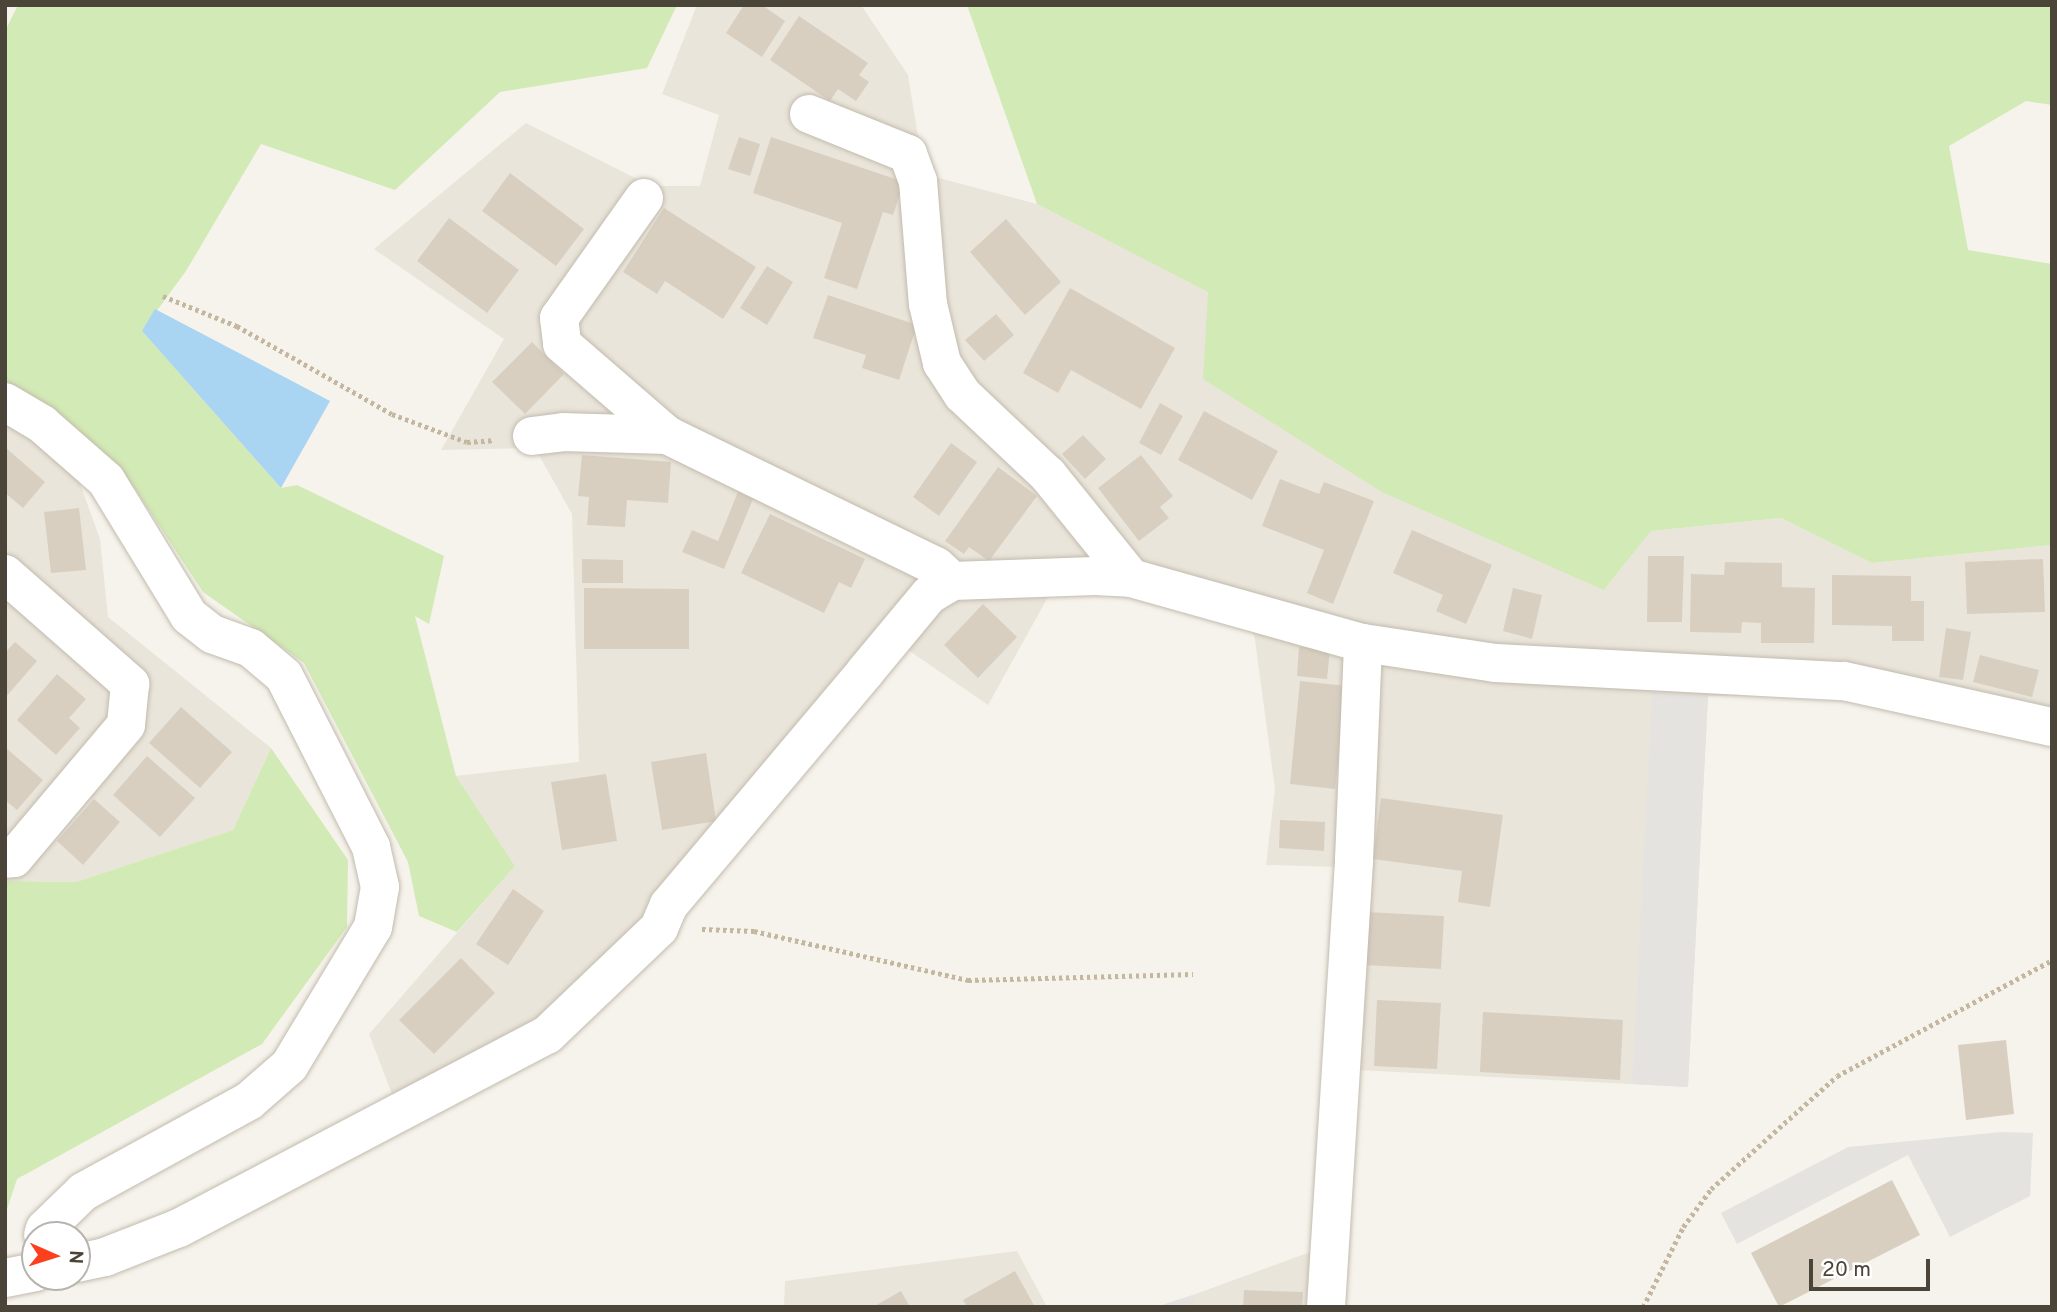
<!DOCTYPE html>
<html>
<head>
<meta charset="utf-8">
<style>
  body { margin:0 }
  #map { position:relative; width:2057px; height:1312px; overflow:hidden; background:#f6f3ec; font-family:Overpass,sans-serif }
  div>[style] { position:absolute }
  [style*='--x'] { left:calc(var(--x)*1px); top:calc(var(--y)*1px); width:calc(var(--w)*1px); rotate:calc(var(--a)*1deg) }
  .residential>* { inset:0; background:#eae5da }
  .green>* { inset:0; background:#d2eab5 }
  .parking>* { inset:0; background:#e5e3e0 }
  .water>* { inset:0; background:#a9d4f2 }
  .building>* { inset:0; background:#d8cfc1 }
  .path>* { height:4.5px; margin-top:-2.25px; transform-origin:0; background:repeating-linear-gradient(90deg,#c4b79f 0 3.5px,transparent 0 7px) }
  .roads { filter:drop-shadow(0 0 2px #c2bbae) drop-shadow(0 0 2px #c2bbae) }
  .minor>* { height:38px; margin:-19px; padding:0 19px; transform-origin:19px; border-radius:19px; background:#fff }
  span { translate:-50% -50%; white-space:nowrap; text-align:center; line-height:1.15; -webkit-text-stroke:6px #fff; paint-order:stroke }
  .frame { position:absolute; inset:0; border:7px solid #4b4439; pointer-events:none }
  .north { position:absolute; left:21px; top:1221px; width:70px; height:70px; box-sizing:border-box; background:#fff; border:2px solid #b7b4b0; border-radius:50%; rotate:93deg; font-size:19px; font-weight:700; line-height:28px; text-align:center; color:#4b4439 }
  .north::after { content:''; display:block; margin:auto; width:24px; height:32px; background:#fc3f1d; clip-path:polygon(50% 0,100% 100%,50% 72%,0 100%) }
  .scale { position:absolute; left:1809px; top:1259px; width:121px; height:32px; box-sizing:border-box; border:4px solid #4b4439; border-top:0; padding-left:9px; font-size:21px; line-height:24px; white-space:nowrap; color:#4b4439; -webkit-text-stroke:5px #fff; paint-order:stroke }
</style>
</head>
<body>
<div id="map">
  <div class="residential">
    <div style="clip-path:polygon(697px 5px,861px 5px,908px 75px,924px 174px,1037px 204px,1209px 292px,1605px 589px,1651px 531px,1781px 518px,1872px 563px,2052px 545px,2052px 736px,1850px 694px,1708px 696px,1688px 1087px,1358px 1070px,1341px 867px,1266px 865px,1275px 789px,1254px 633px,1162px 600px,1053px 588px,988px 705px,882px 632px,650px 917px,544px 1022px,395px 1102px,369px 1034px,515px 866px,456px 776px,579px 762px,572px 514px,535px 448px,441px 450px,504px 339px,374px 249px,526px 123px,651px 186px,700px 186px,719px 115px,662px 94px)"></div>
    <div style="clip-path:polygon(5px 381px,54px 412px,100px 539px,108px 617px,271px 748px,233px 830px,76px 882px,5px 881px)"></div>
    <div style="clip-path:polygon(1017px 1251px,1047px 1307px,784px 1307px,785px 1281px)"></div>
    <div style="clip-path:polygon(1313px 1251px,1312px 1307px,1156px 1307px,1193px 1295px)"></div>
  </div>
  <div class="green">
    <div style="clip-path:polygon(18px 5px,677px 5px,647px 68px,500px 92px,395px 190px,261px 144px,186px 271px,142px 331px,281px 488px,297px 485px,444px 556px,429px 624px,415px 616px,456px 776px,515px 866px,457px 932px,419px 916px,408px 862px,304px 663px,203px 592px,133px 486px,54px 412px,5px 381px,5px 31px)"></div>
    <div style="clip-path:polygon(967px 5px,2052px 5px,2052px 105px,2026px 101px,1949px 146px,1968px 250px,2052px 264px,2052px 545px,1872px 563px,1781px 518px,1651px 531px,1604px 590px,1382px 492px,1203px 379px,1208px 292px,1037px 204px)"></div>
    <div style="clip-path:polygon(271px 748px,348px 860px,347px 927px,262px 1044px,17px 1179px,5px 1215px,5px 881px,76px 882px,233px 830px)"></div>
  </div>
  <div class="parking">
    <div style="clip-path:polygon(1652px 693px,1708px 696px,1688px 1087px,1632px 1084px)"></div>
    <div style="clip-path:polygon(2002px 1132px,2033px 1133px,2030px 1196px,1950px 1237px,1908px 1155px,1737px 1244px,1721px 1213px,1848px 1147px)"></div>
    <div style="clip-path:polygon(1193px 1295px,1196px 1307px,1156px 1307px)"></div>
  </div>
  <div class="water">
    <div style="clip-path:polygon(155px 309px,330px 401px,281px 488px,142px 331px)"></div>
  </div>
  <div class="building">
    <div style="clip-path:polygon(744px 5px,762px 5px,785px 21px,762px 57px,726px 33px)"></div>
    <div style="clip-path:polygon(799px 16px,868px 63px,859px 75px,869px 82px,856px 101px,838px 89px,830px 101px,770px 60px)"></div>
    <div style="clip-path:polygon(739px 137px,760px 144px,750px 176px,728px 169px)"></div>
    <div style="clip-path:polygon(771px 137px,904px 182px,893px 215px,883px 212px,857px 289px,824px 278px,842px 223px,753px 193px)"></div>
    <div style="clip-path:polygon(510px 173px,584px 229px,556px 266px,482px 211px)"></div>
    <div style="clip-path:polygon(664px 208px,756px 267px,723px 319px,665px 281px,657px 294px,623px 272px)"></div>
    <div style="clip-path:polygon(449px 218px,519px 270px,487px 313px,417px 261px)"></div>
    <div style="clip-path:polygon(1006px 219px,1061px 282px,1025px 315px,970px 252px)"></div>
    <div style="clip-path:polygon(767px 266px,793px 282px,767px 325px,740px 308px)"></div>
    <div style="clip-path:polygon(1070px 288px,1175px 348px,1141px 409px,1071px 370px,1058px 393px,1023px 373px)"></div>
    <div style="clip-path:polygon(828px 295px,917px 325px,899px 380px,862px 368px,866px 355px,813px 338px)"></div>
    <div style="clip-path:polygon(996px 314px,1014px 335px,984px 361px,965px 340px)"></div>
    <div style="clip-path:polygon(532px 342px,564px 374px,525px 414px,492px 382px)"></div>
    <div style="clip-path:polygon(1160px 403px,1183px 416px,1161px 455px,1139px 443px)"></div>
    <div style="clip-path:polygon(1204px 411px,1278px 451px,1252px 500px,1178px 460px)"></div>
    <div style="clip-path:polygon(1083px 435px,1106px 459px,1085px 479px,1062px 454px)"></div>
    <div style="clip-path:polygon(951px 443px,977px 462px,939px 516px,913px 497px)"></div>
    <div style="clip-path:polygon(5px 447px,45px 482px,23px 508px,5px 493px)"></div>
    <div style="clip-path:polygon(582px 455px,671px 462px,668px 503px,627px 500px,625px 527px,587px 525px,589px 497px,578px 496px)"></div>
    <div style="clip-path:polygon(1141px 455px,1173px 496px,1160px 507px,1169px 518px,1139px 541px,1098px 488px)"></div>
    <div style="clip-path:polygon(998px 467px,1037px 496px,989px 561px,969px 547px,964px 554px,945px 541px)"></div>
    <div style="clip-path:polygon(1280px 479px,1319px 494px,1324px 482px,1374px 501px,1333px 604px,1307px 593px,1324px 550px,1262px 526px)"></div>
    <div style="clip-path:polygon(738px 492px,753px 499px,724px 569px,682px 552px,692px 530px,718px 541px)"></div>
    <div style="clip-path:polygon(79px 508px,86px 570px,51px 573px,44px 512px)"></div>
    <div style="clip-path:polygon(770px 514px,865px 559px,851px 588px,839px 582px,824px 613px,741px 573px)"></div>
    <div style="clip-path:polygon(1412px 530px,1492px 565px,1466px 624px,1436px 611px,1443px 595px,1393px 573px)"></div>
    <div style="clip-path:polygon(1648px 556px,1684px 556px,1682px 622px,1647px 622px)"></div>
    <div style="clip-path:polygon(582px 559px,623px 560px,623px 583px,582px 583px)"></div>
    <div style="clip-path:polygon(2043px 559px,2045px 612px,1967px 614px,1965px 562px)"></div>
    <div style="clip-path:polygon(1725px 562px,1782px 563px,1782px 587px,1815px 588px,1814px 643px,1761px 643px,1761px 623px,1742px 622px,1741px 633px,1690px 632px,1691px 574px,1724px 575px)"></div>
    <div style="clip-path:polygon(1832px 575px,1911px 576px,1911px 601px,1924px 601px,1924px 641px,1892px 641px,1892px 626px,1832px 625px)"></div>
    <div style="clip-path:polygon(584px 588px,689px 589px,689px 649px,584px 649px)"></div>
    <div style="clip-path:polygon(1513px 588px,1542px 595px,1532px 639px,1503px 631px)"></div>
    <div style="clip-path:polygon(983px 604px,1017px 637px,978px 678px,944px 645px)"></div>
    <div style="clip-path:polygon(1946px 628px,1971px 632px,1963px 680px,1939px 677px)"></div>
    <div style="clip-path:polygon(15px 642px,37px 661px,5px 698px,5px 653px)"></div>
    <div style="clip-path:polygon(1299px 647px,1330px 649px,1327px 679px,1297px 676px)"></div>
    <div style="clip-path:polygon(1980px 655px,2039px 670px,2032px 697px,1973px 682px)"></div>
    <div style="clip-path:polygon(57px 674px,86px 699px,69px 718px,80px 728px,56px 755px,17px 720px)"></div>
    <div style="clip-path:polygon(1300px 681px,1346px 686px,1335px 789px,1290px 784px)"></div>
    <div style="clip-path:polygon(181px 707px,232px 752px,200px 788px,149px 743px)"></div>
    <div style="clip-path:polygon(5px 747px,43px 780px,17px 810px,5px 800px)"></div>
    <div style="clip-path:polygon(706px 753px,716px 821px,662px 830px,651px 762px)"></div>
    <div style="clip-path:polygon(147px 756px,195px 798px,160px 837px,113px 795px)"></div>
    <div style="clip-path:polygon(606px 774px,617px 841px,562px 850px,551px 782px)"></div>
    <div style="clip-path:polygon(1381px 798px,1503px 815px,1490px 907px,1458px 902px,1462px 871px,1373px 859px)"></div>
    <div style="clip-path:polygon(94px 799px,120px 822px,83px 865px,57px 841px)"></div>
    <div style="clip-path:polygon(1280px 820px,1325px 822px,1324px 851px,1279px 848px)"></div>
    <div style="clip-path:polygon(513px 889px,544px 911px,508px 965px,476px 944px)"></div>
    <div style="clip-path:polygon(1366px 912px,1444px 916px,1441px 969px,1364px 965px)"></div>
    <div style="clip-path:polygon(461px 958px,495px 993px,434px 1054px,399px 1020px)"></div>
    <div style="clip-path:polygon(1377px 1000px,1441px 1003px,1437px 1069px,1374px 1066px)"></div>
    <div style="clip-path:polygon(1483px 1012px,1623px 1020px,1620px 1080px,1480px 1072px)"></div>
    <div style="clip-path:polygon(2006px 1040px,2014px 1114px,1966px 1120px,1958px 1045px)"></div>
    <div style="clip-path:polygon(1892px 1180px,1920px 1235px,1779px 1307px,1751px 1253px)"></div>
    <div style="clip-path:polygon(1015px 1271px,1035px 1307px,967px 1307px,963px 1300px)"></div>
    <div style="clip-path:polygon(1244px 1290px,1303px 1292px,1302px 1307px,1243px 1307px)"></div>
    <div style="clip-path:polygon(901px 1291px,910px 1307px,873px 1307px)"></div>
  </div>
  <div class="path">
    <div style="--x:163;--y:296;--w:80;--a:22.1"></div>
    <div style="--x:237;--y:326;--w:178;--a:29.6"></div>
    <div style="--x:392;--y:414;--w:80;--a:20.5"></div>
    <div style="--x:467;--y:442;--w:26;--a:-4"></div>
    <div style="--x:702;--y:929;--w:52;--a:2.2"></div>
    <div style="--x:754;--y:931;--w:220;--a:12.9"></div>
    <div style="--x:968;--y:980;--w:225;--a:-1.5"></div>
    <div style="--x:1643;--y:1307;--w:89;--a:-63.4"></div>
    <div style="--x:1683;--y:1227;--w:47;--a:-53.6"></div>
    <div style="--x:1711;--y:1189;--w:169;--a:-41.9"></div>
    <div style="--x:1837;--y:1076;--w:244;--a:-28.3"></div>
  </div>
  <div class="roads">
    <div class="minor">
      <div style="--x:809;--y:114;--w:107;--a:22"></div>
      <div style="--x:908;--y:154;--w:29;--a:70"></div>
      <div style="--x:918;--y:181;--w:123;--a:85.4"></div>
      <div style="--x:928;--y:304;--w:61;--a:76.7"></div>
      <div style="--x:942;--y:363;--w:38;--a:57"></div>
      <div style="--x:963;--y:395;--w:117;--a:43.3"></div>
      <div style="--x:1048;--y:475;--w:132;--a:51.1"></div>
      <div style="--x:644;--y:198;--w:147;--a:125.3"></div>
      <div style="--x:559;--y:318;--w:26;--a:83"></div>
      <div style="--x:562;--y:344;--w:139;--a:40.9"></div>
      <div style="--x:667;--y:435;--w:299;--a:26"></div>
      <div style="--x:936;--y:566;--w:22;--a:43"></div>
      <div style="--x:5;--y:402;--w:43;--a:30.7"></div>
      <div style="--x:42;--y:424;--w:85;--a:41.2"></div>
      <div style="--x:106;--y:480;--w:159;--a:58.6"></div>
      <div style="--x:189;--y:616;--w:29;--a:38"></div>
      <div style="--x:212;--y:634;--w:41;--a:19.7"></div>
      <div style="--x:251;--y:648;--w:43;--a:40.3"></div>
      <div style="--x:284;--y:676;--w:192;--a:63"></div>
      <div style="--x:371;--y:847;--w:41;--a:77.3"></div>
      <div style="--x:380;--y:887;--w:41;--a:99.9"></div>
      <div style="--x:373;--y:927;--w:162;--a:121.1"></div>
      <div style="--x:289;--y:1066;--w:53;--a:138.8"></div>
      <div style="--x:249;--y:1101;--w:189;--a:151.3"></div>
      <div style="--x:83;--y:1192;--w:53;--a:135.8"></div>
      <div style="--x:45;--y:1229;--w:6;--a:108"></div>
      <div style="--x:532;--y:436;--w:32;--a:-7"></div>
      <div style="--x:564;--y:432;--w:103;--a:1.7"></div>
      <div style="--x:5;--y:574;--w:167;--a:41.3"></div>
      <div style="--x:130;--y:684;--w:41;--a:95.6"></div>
      <div style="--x:126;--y:725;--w:174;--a:130.1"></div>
      <div style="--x:14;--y:858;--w:9;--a:174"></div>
      <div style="--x:77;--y:1263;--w:29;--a:-12"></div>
      <div style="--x:105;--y:1257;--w:79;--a:-21.4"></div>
      <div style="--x:179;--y:1228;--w:416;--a:-27.7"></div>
      <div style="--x:547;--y:1035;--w:155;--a:-43.7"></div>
      <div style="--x:659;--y:928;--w:25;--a:-67"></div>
      <div style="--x:669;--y:905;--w:304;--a:-49.9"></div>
      <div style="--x:865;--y:672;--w:100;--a:-50.3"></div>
      <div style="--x:929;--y:595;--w:27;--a:-31"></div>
      <div style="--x:952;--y:581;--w:143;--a:-2"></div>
      <div style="--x:1095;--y:576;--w:36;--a:3"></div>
      <div style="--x:1131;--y:578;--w:241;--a:15.7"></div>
      <div style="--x:1363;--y:643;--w:134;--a:8.6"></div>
      <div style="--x:1496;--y:663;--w:348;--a:3"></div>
      <div style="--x:1844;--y:681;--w:213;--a:12.5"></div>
      <div style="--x:5;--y:1278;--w:31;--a:-11"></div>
      <div style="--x:1326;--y:1307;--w:448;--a:-86.4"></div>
      <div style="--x:1354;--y:860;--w:217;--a:-87.6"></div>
    </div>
  </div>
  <div class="frame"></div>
  <div class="north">N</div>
  <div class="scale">20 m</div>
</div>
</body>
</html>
